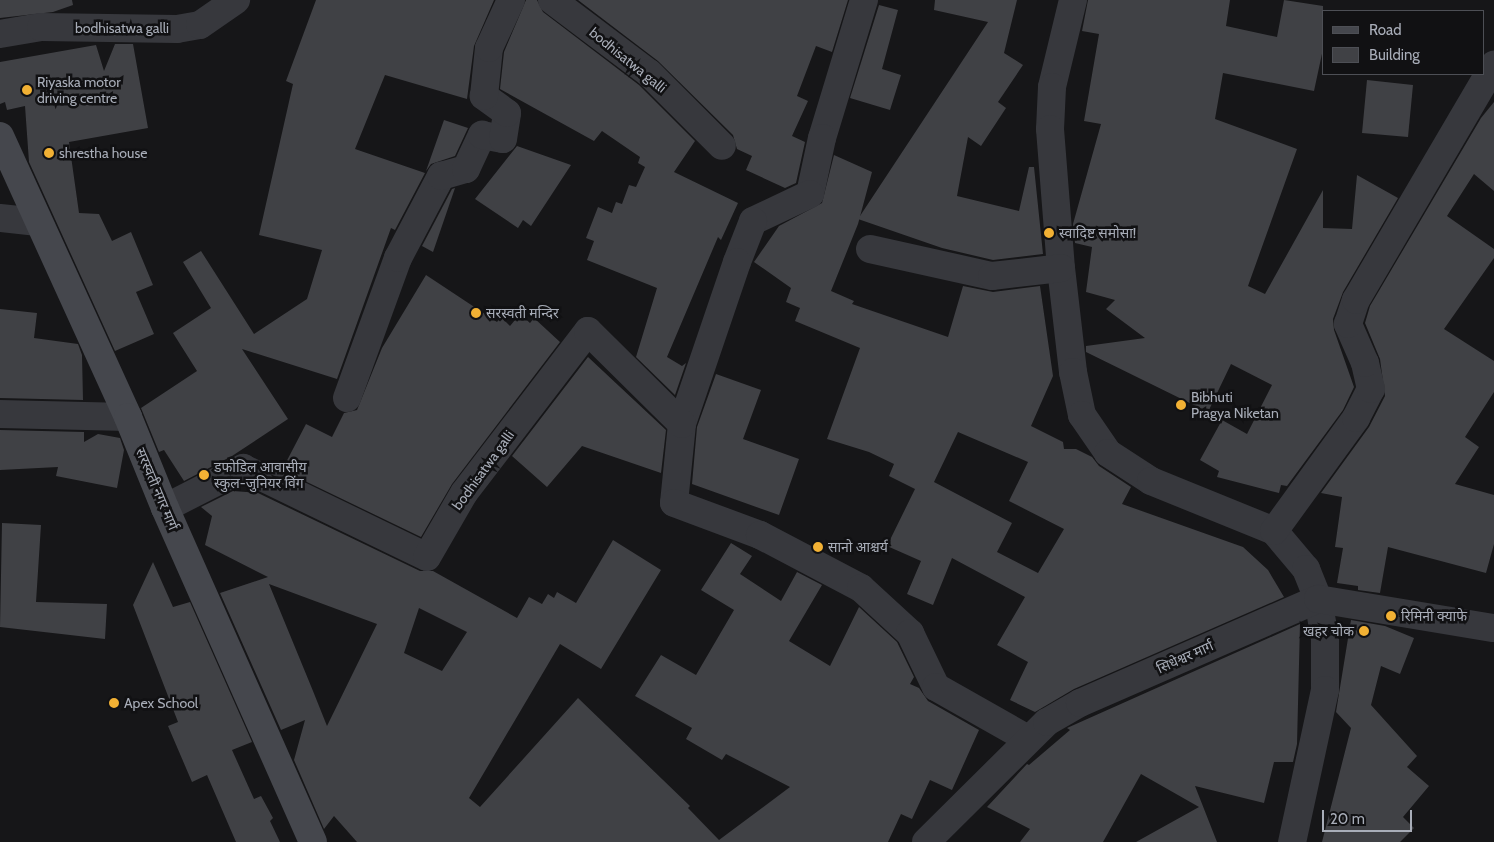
<!DOCTYPE html>
<html>
<head>
<meta charset="utf-8">
<style>
  body { margin:0 }
  #map { position:relative; width:1494px; height:842px; overflow:hidden; background:#161618; font-family:Cabin,"Noto Sans Devanagari",sans-serif }
  div>[style] { position:absolute }
  [style*='--x'] { left:calc(var(--x)*1px); top:calc(var(--y)*1px); width:calc(var(--w)*1px); rotate:calc(var(--a)*1deg) }
  .building>* { inset:0; background:#404145 }
  .minor>* { height:28px; margin:-14px; padding:0 14px; transform-origin:14px; border-radius:14px; background:#37383d }
  .tertiary>* { height:28px; margin:-14px; padding:0 14px; transform-origin:14px; border-radius:14px; background:#37383d }
  .secondary>* { height:28px; margin:-14px; padding:0 14px; transform-origin:14px; border-radius:14px; background:#45474d }
  .dots>* { width:14px; height:14px; translate:-50% -50%; box-sizing:border-box; border:2px solid #111113; border-radius:50% }
  span { translate:-50% -50%; white-space:nowrap; text-align:center; line-height:1.15; -webkit-text-stroke:5px #111113; paint-order:stroke }
  .street-label { font-size:14px; color:#a8adb8 }
  .poi-label { font-size:14px; color:#a8adb8 }
  .left { translate:0 -50%; text-align:left }
  .right { translate:-100% -50%; text-align:right }
  .legend { position:absolute; left:1322px; top:10px; width:162px; height:65px; box-sizing:border-box; background:#111113; border:1px solid #4d4f55; margin:0; padding:6px 9px; list-style:none; font-size:15px; color:#a8adb8 }
  .legend li { display:flex; align-items:center; gap:10px; height:25px }
  .legend b { width:25px; border:1px solid #4d4f55 }
  .scale { position:absolute; left:1322px; top:810px; width:90px; height:22px; box-sizing:border-box; border:2px solid #a8adb8; border-top:0; padding-left:6px; font-size:15px; line-height:18px; white-space:nowrap; color:#a8adb8; -webkit-text-stroke:4px #111113; paint-order:stroke }
</style>
</head>
<body>
<div id="map">
  <div class="building">
    <div style="clip-path:polygon(0 0,72px 0,73px 5px,53px 12px,0 18px)"></div>
    <div style="clip-path:polygon(316px 0,494px 0,474px 46px,467px 99px,385px 75px,355px 149px,425px 173px,395px 230px,391px 228px,337px 379px,242px 349px,288px 419px,232px 456px,184px 481px,164px 450px,159px 452px,141px 408px,197px 371px,173px 333px,211px 308px,183px 262px,201px 251px,254px 334px,307px 299px,322px 250px,259px 235px,293px 84px,286px 81px)"></div>
    <div style="clip-path:polygon(526px 0,537px 0,543px 12px,639px 85px,695px 141px,674px 172px,738px 203px,721px 240px,718px 237px,667px 357px,682px 366px,686px 363px,675px 395px,636px 357px,657px 288px,587px 260px,594px 241px,586px 238px,598px 207px,612px 213px,616px 202px,622px 204px,629px 185px,636px 187px,645px 167px,638px 163px,640px 157px,602px 131px,594px 141px,500px 89px,504px 52px)"></div>
    <div style="clip-path:polygon(578px 0,848px 0,832px 52px,816px 46px,797px 96px,808px 101px,792px 136px,805px 142px,796px 183px,785px 188px,746px 170px,752px 156px,737px 149px,733px 135px,658px 61px)"></div>
    <div style="clip-path:polygon(935px 0,1017px 0,1004px 53px,1023px 65px,998px 102px,1006px 108px,981px 146px,968px 137px,957px 196px,1019px 211px,1029px 167px,1034px 167px,1043px 254px,993px 260px,942px 248px,858px 219px,988px 22px,934px 10px)"></div>
    <div style="clip-path:polygon(1088px 0,1230px 0,1226px 26px,1277px 37px,1284px 0,1323px 6px,1323px 49px,1314px 91px,1223px 73px,1215px 119px,1297px 149px,1248px 286px,1265px 294px,1323px 190px,1323px 228px,1352px 229px,1357px 175px,1398px 198px,1343px 292px,1333px 319px,1334px 330px,1354px 387px,1343px 410px,1287px 486px,1281px 485px,1279px 493px,1217px 477px,1219px 471px,1200px 460px,1222px 420px,1247px 434px,1272px 385px,1231px 364px,1208px 412px,1086px 352px,1086px 346px,1145px 338px,1106px 309px,1115px 300px,1086px 292px,1092px 247px,1075px 243px,1073px 224px,1101px 124px,1084px 121px,1099px 34px,1082px 31px)"></div>
    <div style="clip-path:polygon(879px 5px,898px 10px,882px 69px,901px 75px,890px 110px,850px 98px)"></div>
    <div style="clip-path:polygon(115px 44px,133px 44px,148px 128px,69px 142px,79px 213px,99px 214px,112px 241px,131px 232px,153px 285px,136px 292px,154px 334px,115px 351px,29px 162px,25px 106px,7px 110px,5px 102px,0 104px,0 62px,96px 45px,104px 71px)"></div>
    <div style="clip-path:polygon(1367px 80px,1413px 85px,1408px 137px,1362px 133px)"></div>
    <div style="clip-path:polygon(1494px 102px,1494px 191px,1474px 174px,1447px 216px,1494px 249px,1494px 258px,1444px 329px,1494px 361px,1494px 392px,1465px 437px,1479px 447px,1455px 484px,1494px 495px,1494px 544px,1486px 573px,1388px 547px,1380px 593px,1358px 590px,1358px 586px,1337px 583px,1343px 548px,1335px 547px,1342px 497px,1321px 493px,1369px 427px,1385px 396px,1380px 359px,1365px 323px,1370px 306px,1481px 118px)"></div>
    <div style="clip-path:polygon(444px 120px,468px 128px,455px 156px,431px 164px,426px 171px)"></div>
    <div style="clip-path:polygon(517px 146px,571px 165px,531px 226px,523px 220px,518px 228px,475px 199px)"></div>
    <div style="clip-path:polygon(evenodd,834px 155px,872px 172px,858px 224px,831px 291px,854px 301px,852px 304px,948px 337px,963px 286px,993px 292px,1040px 286px,1053px 376px,1031px 426px,1063px 442px,1064px 449px,1076px 449px,1092px 457px,1099px 466px,1131px 487px,1122px 504px,1243px 547px,1268px 570px,1284px 597px,1074px 689px,1035px 712px,1010px 700px,1028px 662px,997px 645px,1025px 597px,952px 558px,933px 605px,907px 594px,921px 561px,887px 546px,915px 489px,889px 476px,894px 464px,869px 452px,827px 439px,860px 348px,795px 321px,800px 308px,786px 302px,791px 288px,754px 262px,779px 226px,822px 203px,834px 155px,958px 432px,1028px 462px,1009px 501px,1064px 529px,1038px 573px,997px 552px,1012px 523px,934px 482px,958px 432px)"></div>
    <div style="clip-path:polygon(455px 188px,433px 252px,422px 246px,452px 189px)"></div>
    <div style="clip-path:polygon(426px 275px,497px 322px,501px 317px,510px 326px,520px 314px,530px 323px,534px 318px,560px 342px,452px 484px,421px 537px,282px 470px,306px 424px,332px 437px,344px 413px,357px 410px,382px 348px)"></div>
    <div style="clip-path:polygon(0 309px,37px 313px,34px 338px,78px 344px,82px 355px,83px 400px,0 398px)"></div>
    <div style="clip-path:polygon(588px 357px,666px 430px,661px 473px,582px 446px,547px 487px,512px 456px)"></div>
    <div style="clip-path:polygon(716px 374px,761px 390px,743px 439px,799px 459px,779px 515px,692px 484px,697px 427px)"></div>
    <div style="clip-path:polygon(0 430px,84px 432px,84px 442px,98px 434px,120px 438px,124px 450px,117px 488px,56px 476px,58px 467px,0 470px)"></div>
    <div style="clip-path:polygon(evenodd,233px 491px,258px 493px,420px 571px,433px 571px,517px 618px,529px 597px,542px 604px,548px 594px,554px 598px,557px 592px,576px 603px,613px 540px,661px 570px,601px 669px,560px 644px,469px 798px,480px 807px,578px 698px,690px 806px,688px 808px,719px 840px,790px 787px,726px 754px,722px 760px,686px 739px,692px 728px,635px 696px,661px 655px,696px 675px,734px 610px,701px 590px,731px 543px,752px 556px,740px 574px,781px 601px,797px 572px,822px 585px,789px 641px,830px 666px,859px 607px,897px 642px,914px 677px,910px 684px,919px 688px,928px 701px,979px 730px,952px 790px,930px 780px,912px 819px,901px 814px,888px 842px,357px 842px,334px 816px,324px 829px,294px 760px,305px 720px,281px 730px,220px 593px,268px 577px,205px 545px,212px 516px,201px 507px,233px 491px,269px 584px,377px 624px,327px 726px,313px 691px,269px 584px,233px 491px,419px 608px,467px 632px,442px 671px,404px 653px,419px 608px)"></div>
    <div style="clip-path:polygon(2px 523px,41px 525px,36px 602px,107px 604px,105px 639px,0 627px)"></div>
    <div style="clip-path:polygon(153px 562px,173px 607px,190px 602px,252px 742px,232px 750px,254px 799px,261px 796px,273px 818px,270px 821px,280px 842px,236px 842px,207px 775px,192px 782px,168px 726px,178px 722px,133px 605px)"></div>
    <div style="clip-path:polygon(1351px 620px,1385px 626px,1414px 638px,1400px 674px,1381px 666px,1371px 705px,1417px 756px,1407px 767px,1429px 786px,1403px 817px,1414px 828px,1400px 842px,1322px 842px,1351px 728px,1336px 712px)"></div>
    <div style="clip-path:polygon(1300px 624px,1297px 744px,1293px 762px,1274px 762px,1264px 803px,1195px 786px,1217px 842px,1136px 842px,1199px 807px,1141px 774px,1103px 842px,1020px 842px,1030px 829px,987px 807px,1027px 764px,1029px 765px,1070px 730px,1067px 728px)"></div>
  </div>
  <div class="minor">
    <div style="--x:552;--y:0;--w:121;--a:37"></div>
    <div style="--x:649;--y:73;--w:103;--a:45"></div>
    <div style="--x:864;--y:0;--w:144;--a:106.9"></div>
    <div style="--x:822;--y:138;--w:57;--a:102.1"></div>
    <div style="--x:810;--y:194;--w:63;--a:154.7"></div>
    <div style="--x:753;--y:221;--w:44;--a:111.3"></div>
    <div style="--x:737;--y:262;--w:171;--a:108.8"></div>
    <div style="--x:682;--y:424;--w:79;--a:95.8"></div>
    <div style="--x:674;--y:503;--w:92;--a:20.4"></div>
    <div style="--x:760;--y:535;--w:114;--a:27.7"></div>
    <div style="--x:861;--y:588;--w:67;--a:42.6"></div>
    <div style="--x:910;--y:633;--w:60;--a:64.3"></div>
    <div style="--x:936;--y:687;--w:106;--a:29.5"></div>
    <div style="--x:1073;--y:0;--w:89;--a:103.6"></div>
    <div style="--x:1052;--y:87;--w:42;--a:92.7"></div>
    <div style="--x:1050;--y:129;--w:139;--a:85.5"></div>
    <div style="--x:1061;--y:268;--w:105;--a:83.4"></div>
    <div style="--x:1073;--y:372;--w:44;--a:78.2"></div>
    <div style="--x:1082;--y:415;--w:46;--a:55.6"></div>
    <div style="--x:1108;--y:453;--w:51;--a:33.1"></div>
    <div style="--x:1151;--y:481;--w:133;--a:22.1"></div>
    <div style="--x:1274;--y:531;--w:50;--a:49.9"></div>
    <div style="--x:1306;--y:569;--w:32;--a:68"></div>
    <div style="--x:1318;--y:599;--w:41;--a:80.1"></div>
    <div style="--x:1325;--y:639;--w:51;--a:90"></div>
    <div style="--x:1325;--y:690;--w:156;--a:102.2"></div>
    <div style="--x:0;--y:34;--w:42;--a:-9.7"></div>
    <div style="--x:41;--y:27;--w:136;--a:0.8"></div>
    <div style="--x:177;--y:29;--w:23;--a:-10"></div>
    <div style="--x:200;--y:25;--w:44;--a:-34.8"></div>
    <div style="--x:0;--y:218;--w:38;--a:6"></div>
    <div style="--x:870;--y:249;--w:125;--a:12.5"></div>
    <div style="--x:992;--y:276;--w:69;--a:-6.6"></div>
    <div style="--x:347;--y:398;--w:149;--a:-70"></div>
    <div style="--x:398;--y:258;--w:93;--a:-62.3"></div>
    <div style="--x:441;--y:176;--w:26;--a:-16"></div>
    <div style="--x:466;--y:169;--w:38;--a:-65"></div>
    <div style="--x:482;--y:135;--w:21;--a:11"></div>
    <div style="--x:503;--y:139;--w:26;--a:-81"></div>
    <div style="--x:507;--y:113;--w:29;--a:-144"></div>
    <div style="--x:484;--y:96;--w:48;--a:-84.1"></div>
    <div style="--x:489;--y:48;--w:53;--a:-65.4"></div>
    <div style="--x:0;--y:414;--w:128;--a:1.3"></div>
    <div style="--x:165;--y:508;--w:88;--a:-27.1"></div>
    <div style="--x:243;--y:468;--w:204;--a:25.8"></div>
    <div style="--x:427;--y:557;--w:74;--a:-60"></div>
    <div style="--x:464;--y:493;--w:204;--a:-52.6"></div>
    <div style="--x:588;--y:331;--w:132;--a:44.7"></div>
    <div style="--x:1274;--y:531;--w:140;--a:-54"></div>
    <div style="--x:1356;--y:418;--w:33;--a:-63"></div>
    <div style="--x:1371;--y:389;--w:27;--a:-103"></div>
    <div style="--x:1365;--y:363;--w:43;--a:-113.6"></div>
    <div style="--x:1348;--y:324;--w:25;--a:-72"></div>
    <div style="--x:1356;--y:300;--w:273;--a:-59.6"></div>
  </div>
  <div class="tertiary">
    <div style="--x:926;--y:842;--w:170;--a:-44.8"></div>
    <div style="--x:1047;--y:722;--w:38;--a:-30"></div>
    <div style="--x:1080;--y:703;--w:260;--a:-23.6"></div>
    <div style="--x:1318;--y:599;--w:178;--a:9.4"></div>
  </div>
  <div class="secondary">
    <div style="--x:0;--y:136;--w:309;--a:65.5"></div>
    <div style="--x:128;--y:417;--w:98;--a:67.9"></div>
    <div style="--x:165;--y:508;--w:365;--a:66.1"></div>
  </div>
  <div class="dots">
    <div style="left:27px;top:90px;background:#f2b134"></div>
    <div style="left:49px;top:153px;background:#f2b134"></div>
    <div style="left:1049px;top:233px;background:#f2b134"></div>
    <div style="left:476px;top:313px;background:#f2b134"></div>
    <div style="left:1181px;top:405px;background:#f2b134"></div>
    <div style="left:204px;top:475px;background:#f2b134"></div>
    <div style="left:818px;top:547px;background:#f2b134"></div>
    <div style="left:1391px;top:616px;background:#f2b134"></div>
    <div style="left:1364px;top:631px;background:#f2b134"></div>
    <div style="left:114px;top:703px;background:#f2b134"></div>
  </div>
  <div class="street-label">
    <span style="left:122px;top:28px">bodhisatwa galli</span>
    <span style="left:628px;top:60px;rotate:39deg">bodhisatwa galli</span>
    <span style="left:483px;top:470px;rotate:-54deg">bodhisatwa galli</span>
    <span style="left:157px;top:489px;rotate:67deg">सरस्वती नगर मार्ग</span>
    <span style="left:1185px;top:657px;rotate:-24deg">सिधेश्वर मार्ग</span>
  </div>
  <div class="poi-label">
    <span class="left" style="left:37px;top:90px">Riyaska motor<br>driving centre</span>
    <span class="left" style="left:59px;top:153px">shrestha house</span>
    <span class="left" style="left:1059px;top:233px">स्वादिष्ट समोसा!</span>
    <span class="left" style="left:486px;top:313px">सरस्वती मन्दिर</span>
    <span class="left" style="left:1191px;top:405px">Bibhuti<br>Pragya Niketan</span>
    <span class="left" style="left:214px;top:475px">डफोडिल आवासीय<br>स्कुल-जुनियर विंग</span>
    <span class="left" style="left:828px;top:547px">सानो आश्चर्य</span>
    <span class="left" style="left:1401px;top:616px">रिमिनी क्याफे</span>
    <span class="right" style="left:1354px;top:631px">खहर चोक</span>
    <span class="left" style="left:124px;top:703px">Apex School</span>
  </div>
  <ul class="legend">
  <li><b style="height:6px;background:#45474d"></b>Road</li>
  <li><b style="height:14px;background:#404145"></b>Building</li>
  </ul>
  <div class="scale">20 m</div>
</div>
</body>
</html>
